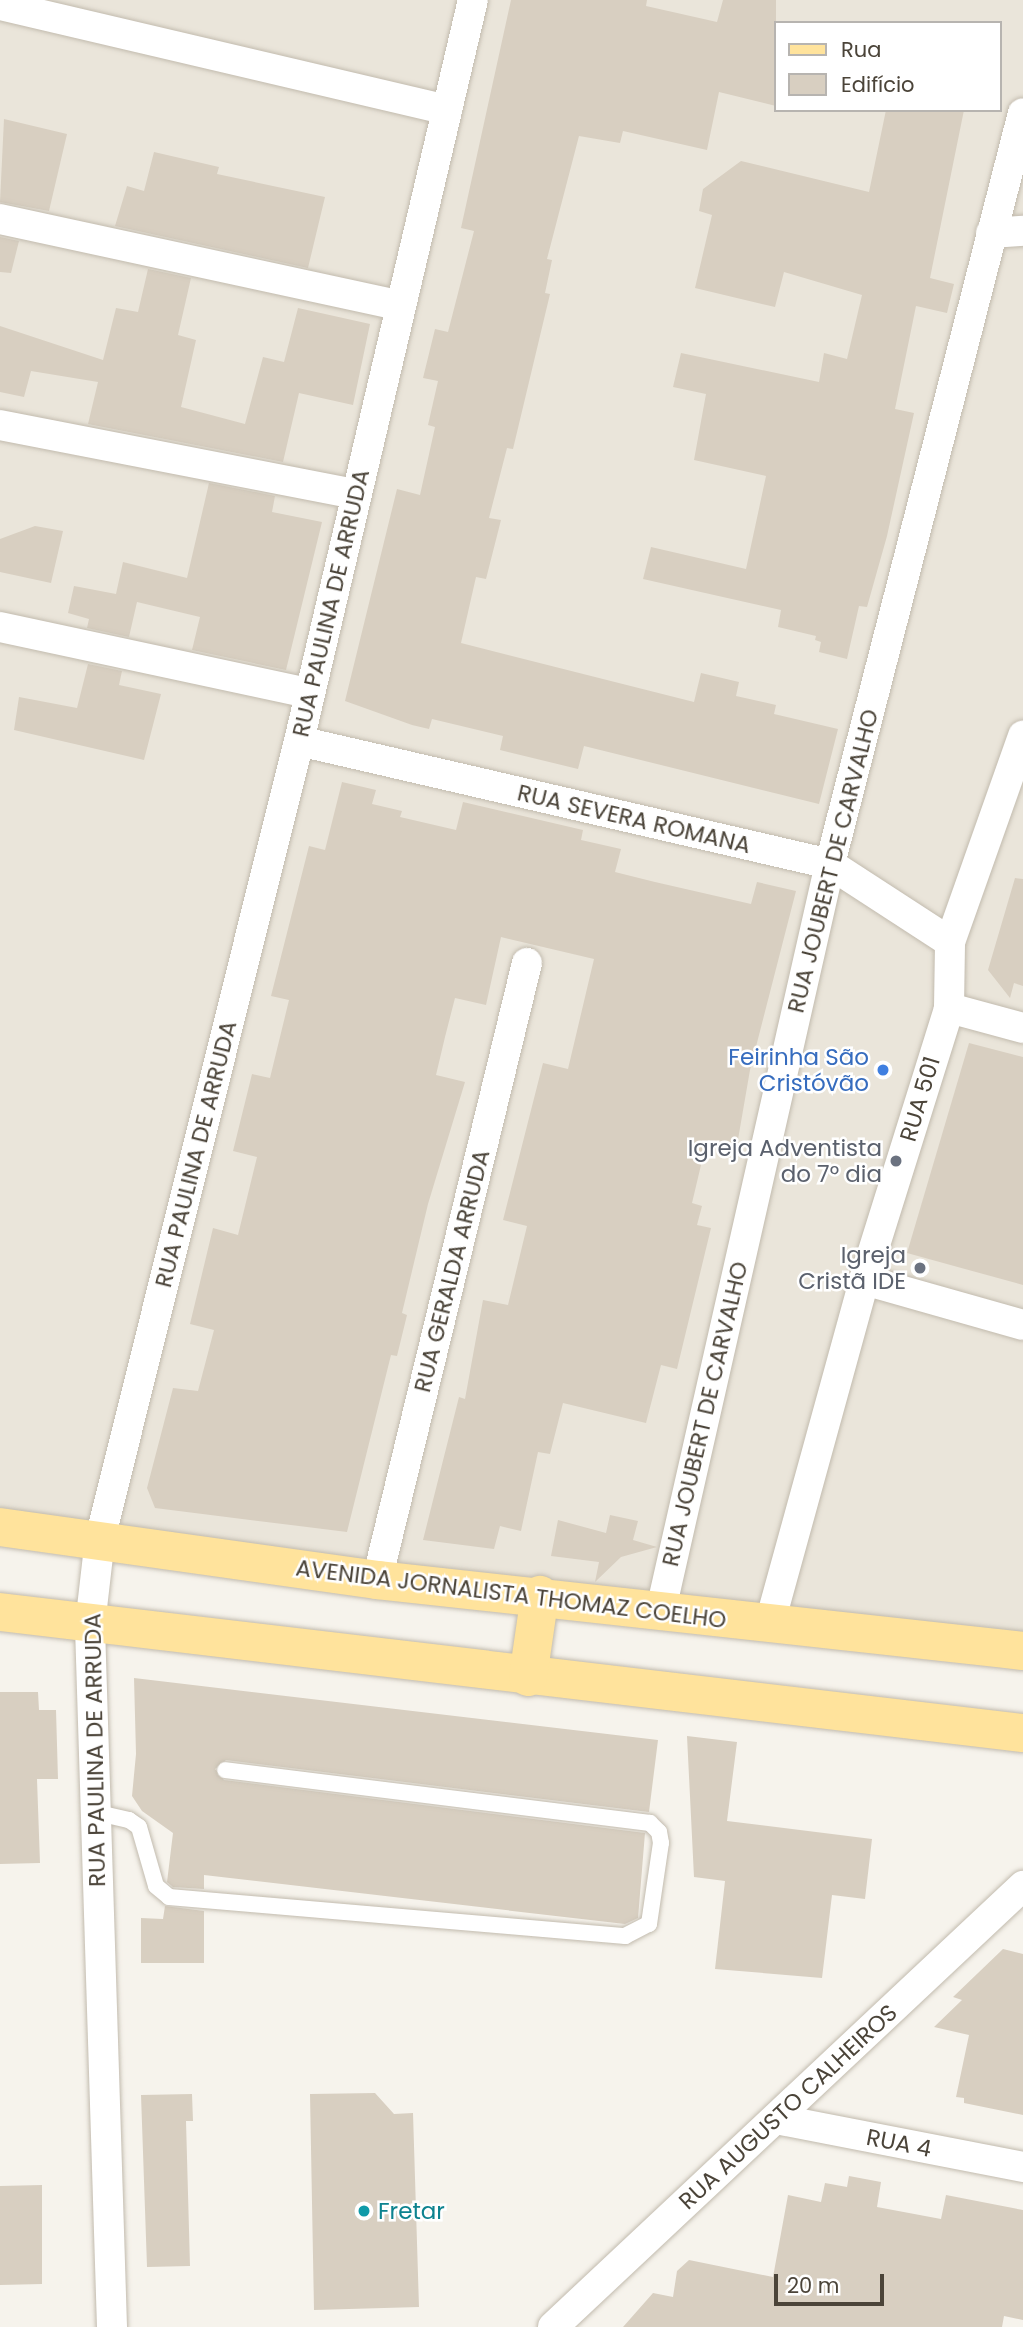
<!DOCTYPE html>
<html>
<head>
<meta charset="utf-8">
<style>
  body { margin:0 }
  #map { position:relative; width:1023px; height:2327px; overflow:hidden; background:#f6f3ec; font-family:Poppins,sans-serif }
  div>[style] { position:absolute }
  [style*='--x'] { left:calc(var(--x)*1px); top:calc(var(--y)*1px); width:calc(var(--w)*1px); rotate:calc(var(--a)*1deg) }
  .residential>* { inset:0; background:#eae5da }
  .building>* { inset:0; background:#d8cfc1 }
  .roads { filter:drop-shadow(0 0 2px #c2bbae) drop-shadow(0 0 2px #c2bbae) }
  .lane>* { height:16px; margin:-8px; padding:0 8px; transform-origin:8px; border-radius:8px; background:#fff }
  .street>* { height:30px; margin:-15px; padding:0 15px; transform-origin:15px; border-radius:15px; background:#fff }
  .primary>* { height:38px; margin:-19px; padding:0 19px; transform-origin:19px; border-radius:19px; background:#ffe39c }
  .dots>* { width:19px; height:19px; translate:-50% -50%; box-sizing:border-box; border:4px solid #fff; border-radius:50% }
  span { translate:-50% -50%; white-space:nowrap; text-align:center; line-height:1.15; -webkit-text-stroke:5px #fff; paint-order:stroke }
  .street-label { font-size:23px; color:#4b4439 }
  .shop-label { font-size:23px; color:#366cbe }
  .right { translate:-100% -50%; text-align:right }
  .worship-label { font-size:23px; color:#5b616d }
  .culture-label { font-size:23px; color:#0d838f }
  .left { translate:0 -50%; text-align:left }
  .legend { position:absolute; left:774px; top:21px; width:228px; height:91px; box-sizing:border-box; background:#fff; border:2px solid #b7b4b0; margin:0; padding:9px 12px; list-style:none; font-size:21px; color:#4b4439 }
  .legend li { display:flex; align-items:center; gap:14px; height:35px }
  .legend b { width:35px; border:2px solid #b7b4b0 }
  .scale { position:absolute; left:774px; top:2274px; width:110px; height:32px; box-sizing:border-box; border:4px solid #4b4439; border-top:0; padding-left:9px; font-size:21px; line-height:24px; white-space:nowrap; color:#4b4439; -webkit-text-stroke:5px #fff; paint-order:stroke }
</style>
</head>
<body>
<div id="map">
  <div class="residential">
    <div style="clip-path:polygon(evenodd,0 0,1023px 0,1023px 1649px,0 1512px,0 0,776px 23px,1000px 23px,1000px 110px,776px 110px,776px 23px)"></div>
  </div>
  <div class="building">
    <div style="clip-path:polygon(511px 0,647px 0,646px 6px,717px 22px,723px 0,776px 0,776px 106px,719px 92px,707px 150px,623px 131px,620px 143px,579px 136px,547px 259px,552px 260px,545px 293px,550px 294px,513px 449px,507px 448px,489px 518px,501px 520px,486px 579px,476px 577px,461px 643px,694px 702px,701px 673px,739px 682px,736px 696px,776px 705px,774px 714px,838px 729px,819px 804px,584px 746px,578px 769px,500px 750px,503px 736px,432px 719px,429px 729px,412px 725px,345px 701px,397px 489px,420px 495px,435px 427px,428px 425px,438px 381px,423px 378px,435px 329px,448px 332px,474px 231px,461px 228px)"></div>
    <div style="clip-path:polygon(886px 110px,964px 110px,930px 278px,954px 284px,947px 313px,916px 306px,895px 409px,914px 413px,887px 536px,867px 607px,859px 606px,847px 659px,819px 652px,821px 642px,815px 640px,816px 636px,778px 627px,781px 610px,643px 579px,651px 547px,746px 569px,766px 476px,694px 460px,706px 394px,673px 387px,681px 353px,819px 382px,824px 353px,847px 359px,862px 295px,784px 272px,775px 307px,695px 288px,712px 215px,699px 211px,703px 189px,741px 161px,869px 192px)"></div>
    <div style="clip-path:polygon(4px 119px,67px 134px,49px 211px,0 202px)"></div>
    <div style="clip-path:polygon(154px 152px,219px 167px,217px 174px,325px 197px,308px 268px,115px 226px,127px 186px,144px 191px)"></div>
    <div style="clip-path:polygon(0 237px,19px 241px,11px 273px,0 272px)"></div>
    <div style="clip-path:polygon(148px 269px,191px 278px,178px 335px,196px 340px,181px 407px,245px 424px,263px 357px,284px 362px,298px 308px,370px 324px,353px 405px,299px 393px,283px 462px,88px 424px,98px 382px,31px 371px,24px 397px,0 392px,0 326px,103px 360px,116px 308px,138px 312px)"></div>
    <div style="clip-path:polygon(209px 483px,275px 496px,272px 512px,322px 522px,286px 670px,192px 650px,200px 617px,137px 602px,129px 637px,87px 628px,89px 619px,68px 613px,74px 586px,116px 594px,123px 562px,187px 578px)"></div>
    <div style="clip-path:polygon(35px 526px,63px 531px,51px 583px,0 572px,0 539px)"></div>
    <div style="clip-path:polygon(88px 664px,122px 671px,119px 685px,161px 694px,144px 760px,14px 730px,19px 697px,77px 708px)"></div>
    <div style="clip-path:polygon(342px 782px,376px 790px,372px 804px,402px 811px,400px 817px,456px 830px,463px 802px,583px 830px,581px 840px,621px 849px,615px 872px,655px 882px,751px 904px,757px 882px,796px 891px,750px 1070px,736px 1151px,706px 1144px,692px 1203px,702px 1206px,697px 1225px,711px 1228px,677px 1369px,661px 1365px,646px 1423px,563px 1403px,550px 1454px,538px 1452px,521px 1531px,500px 1526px,494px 1549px,423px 1540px,459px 1397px,465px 1399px,483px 1300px,508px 1305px,527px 1226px,503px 1220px,543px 1063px,568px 1069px,594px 959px,501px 937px,486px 1005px,455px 998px,445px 1037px,436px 1075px,465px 1082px,428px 1204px,402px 1313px,407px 1315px,397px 1356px,391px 1355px,347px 1532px,155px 1508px,147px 1488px,173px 1388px,198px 1391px,214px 1330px,190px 1324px,213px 1228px,238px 1235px,257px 1157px,233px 1151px,252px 1074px,270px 1078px,289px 1000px,271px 996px,309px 846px,325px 850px)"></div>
    <div style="clip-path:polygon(1015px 878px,1023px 879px,1023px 986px,1014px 983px,1010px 998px,988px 970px)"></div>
    <div style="clip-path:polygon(969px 1043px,1023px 1057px,1023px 1285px,907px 1253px)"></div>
    <div style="clip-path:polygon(610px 1515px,638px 1521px,633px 1540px,657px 1547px,621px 1557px,595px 1582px,599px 1562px,551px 1556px,558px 1520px,606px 1533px)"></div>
    <div style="clip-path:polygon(134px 1678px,658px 1740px,649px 1812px,226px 1760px,215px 1769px,224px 1780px,645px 1833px,638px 1918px,625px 1924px,204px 1875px,204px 1889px,173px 1887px,167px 1882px,173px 1833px,142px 1811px,132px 1796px,136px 1754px)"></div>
    <div style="clip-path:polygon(0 1692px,38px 1692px,39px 1710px,56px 1710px,58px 1779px,37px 1779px,40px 1863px,0 1864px)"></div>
    <div style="clip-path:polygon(687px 1736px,737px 1742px,727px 1821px,872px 1839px,865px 1899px,832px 1895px,822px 1978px,715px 1969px,725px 1881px,694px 1877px)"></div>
    <div style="clip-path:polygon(165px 1906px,204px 1911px,204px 1963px,141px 1963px,141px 1918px,163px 1919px)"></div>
    <div style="clip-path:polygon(1003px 1949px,1023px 1954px,1023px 2115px,964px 2103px,964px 2098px,956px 2097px,969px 2035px,934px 2027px,962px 2000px,953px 1997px)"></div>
    <div style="clip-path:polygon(375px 2093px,394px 2114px,413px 2113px,419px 2307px,314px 2310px,310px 2094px)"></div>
    <div style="clip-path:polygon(192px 2094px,193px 2121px,186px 2121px,190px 2266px,147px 2267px,141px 2095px)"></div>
    <div style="clip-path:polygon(849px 2176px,881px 2182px,877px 2207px,941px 2219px,946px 2195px,1023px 2210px,1023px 2320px,1004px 2316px,1002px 2327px,623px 2327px,653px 2293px,673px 2297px,677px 2271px,689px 2260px,773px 2277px,788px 2195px,821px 2202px,825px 2183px,847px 2187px)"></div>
    <div style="clip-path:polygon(42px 2185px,42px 2284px,0 2285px,0 2186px)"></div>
  </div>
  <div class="roads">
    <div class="lane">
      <div style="--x:94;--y:1812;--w:36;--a:13"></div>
      <div style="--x:129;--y:1820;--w:12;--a:35"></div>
      <div style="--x:139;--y:1827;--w:61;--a:73.9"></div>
      <div style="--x:156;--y:1886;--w:17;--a:40"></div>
      <div style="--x:169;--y:1897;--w:458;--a:4.9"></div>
      <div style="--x:625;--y:1936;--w:27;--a:-27"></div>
      <div style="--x:649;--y:1924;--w:82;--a:-81.6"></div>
      <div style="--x:661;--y:1843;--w:11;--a:-100"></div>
      <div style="--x:659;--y:1832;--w:13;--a:-135"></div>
      <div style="--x:650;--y:1823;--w:428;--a:-172.9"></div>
    </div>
    <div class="street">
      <div style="--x:0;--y:5;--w:459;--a:13.2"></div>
      <div style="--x:0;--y:219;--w:410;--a:12.2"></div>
      <div style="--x:991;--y:233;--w:32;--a:-4"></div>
      <div style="--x:0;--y:425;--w:363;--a:11"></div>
      <div style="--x:0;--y:627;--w:316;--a:12.1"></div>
      <div style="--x:299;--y:741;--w:545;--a:13.04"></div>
      <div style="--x:830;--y:864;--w:143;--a:33"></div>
      <div style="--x:949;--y:1008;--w:77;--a:15.1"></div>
      <div style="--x:864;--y:1280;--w:165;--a:15.8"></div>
      <div style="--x:377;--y:1580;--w:635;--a:-76.34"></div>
      <div style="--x:660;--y:1614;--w:769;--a:-77.23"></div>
      <div style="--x:830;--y:864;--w:775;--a:-75.59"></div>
      <div style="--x:769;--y:1626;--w:359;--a:-74.6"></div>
      <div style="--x:864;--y:1280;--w:285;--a:-72.6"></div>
      <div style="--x:949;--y:1008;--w:66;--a:-89.1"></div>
      <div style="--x:950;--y:942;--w:219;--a:-70.5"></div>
      <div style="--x:776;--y:2119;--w:252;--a:11"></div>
      <div style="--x:112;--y:2327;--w:702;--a:-91.8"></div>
      <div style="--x:90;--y:1625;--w:87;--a:-83.4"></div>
      <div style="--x:100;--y:1539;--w:822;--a:-76"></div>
      <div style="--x:299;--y:741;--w:761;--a:-76.79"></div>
      <div style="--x:553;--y:2327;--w:645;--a:-43.18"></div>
    </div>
    <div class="primary">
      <div style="--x:0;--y:1527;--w:381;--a:8"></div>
      <div style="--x:377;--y:1580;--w:650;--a:6.27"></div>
      <div style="--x:0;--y:1612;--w:1030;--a:6.75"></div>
      <div style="--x:528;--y:1677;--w:83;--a:-81.7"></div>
    </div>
  </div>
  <div class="dots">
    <div style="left:883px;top:1070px;background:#3f7fe0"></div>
    <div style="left:896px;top:1161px;background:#6b7280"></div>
    <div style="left:920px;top:1268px;background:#6b7280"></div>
    <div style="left:364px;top:2211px;background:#0f9aa8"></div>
  </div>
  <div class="street-label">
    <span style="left:331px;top:603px;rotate:-77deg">RUA PAULINA DE ARRUDA</span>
    <span style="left:634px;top:819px;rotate:13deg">RUA SEVERA ROMANA</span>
    <span style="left:833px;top:861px;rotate:-76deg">RUA JOUBERT DE CARVALHO</span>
    <span style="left:920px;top:1099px;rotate:-73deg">RUA 501</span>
    <span style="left:196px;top:1154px;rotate:-76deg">RUA PAULINA DE ARRUDA</span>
    <span style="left:452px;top:1271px;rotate:-76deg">RUA GERALDA ARRUDA</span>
    <span style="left:705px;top:1414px;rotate:-77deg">RUA JOUBERT DE CARVALHO</span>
    <span style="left:511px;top:1594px;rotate:7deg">AVENIDA JORNALISTA THOMAZ COELHO</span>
    <span style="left:95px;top:1750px;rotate:-91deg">RUA PAULINA DE ARRUDA</span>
    <span style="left:788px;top:2107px;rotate:-43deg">RUA AUGUSTO CALHEIROS</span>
    <span style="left:899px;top:2143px;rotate:11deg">RUA 4</span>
  </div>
  <div class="shop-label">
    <span class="right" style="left:869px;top:1070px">Feirinha São<br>Cristóvão</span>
  </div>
  <div class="worship-label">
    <span class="right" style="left:882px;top:1161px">Igreja Adventista<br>do 7° dia</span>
    <span class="right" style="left:906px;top:1268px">Igreja<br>Cristã IDE</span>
  </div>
  <div class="culture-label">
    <span class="left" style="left:378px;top:2211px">Fretar</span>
  </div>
  <ul class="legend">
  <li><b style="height:9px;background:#ffe39c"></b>Rua</li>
  <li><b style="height:19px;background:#d8cfc1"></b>Edifício</li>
  </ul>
  <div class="scale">20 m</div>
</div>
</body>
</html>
